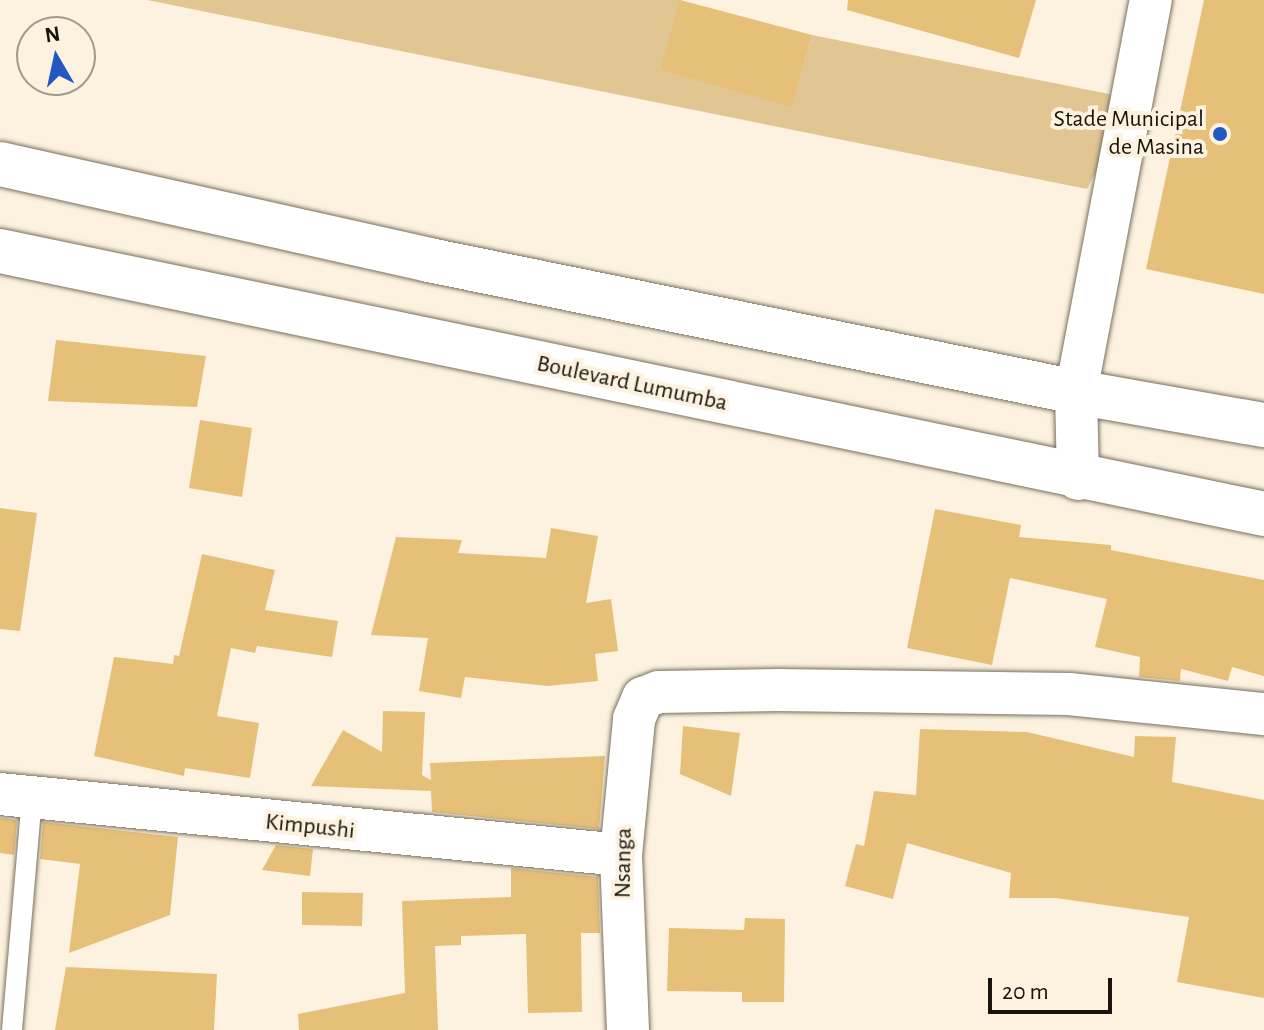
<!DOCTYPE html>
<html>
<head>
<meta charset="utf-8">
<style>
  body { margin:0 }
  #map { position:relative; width:1264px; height:1030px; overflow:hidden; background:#fcf2df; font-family:"Alegreya Sans",sans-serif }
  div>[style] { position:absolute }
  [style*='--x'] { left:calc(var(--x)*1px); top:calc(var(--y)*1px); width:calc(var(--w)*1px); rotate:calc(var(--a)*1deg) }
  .green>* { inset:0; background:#e1c694 }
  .building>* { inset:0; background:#e6c079 }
  .roads { filter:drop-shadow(0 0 2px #79705f) drop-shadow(0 0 2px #79705f) }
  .service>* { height:20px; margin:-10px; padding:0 10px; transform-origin:10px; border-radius:10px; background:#fff }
  .minor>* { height:42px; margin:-21px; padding:0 21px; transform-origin:21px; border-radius:21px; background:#fff }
  .trunk>* { height:44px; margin:-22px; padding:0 22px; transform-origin:22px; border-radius:22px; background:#fff }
  .dots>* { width:22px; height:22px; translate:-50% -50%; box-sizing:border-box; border:4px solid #fcf2df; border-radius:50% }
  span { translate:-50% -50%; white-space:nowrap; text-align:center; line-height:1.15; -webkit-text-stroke:8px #fcf2df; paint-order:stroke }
  .poi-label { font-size:24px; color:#18140e }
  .right { translate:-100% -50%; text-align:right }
  .street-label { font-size:24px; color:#18140e }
  .north { position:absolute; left:16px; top:16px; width:80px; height:80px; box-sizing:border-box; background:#fcf2df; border:2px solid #a1998b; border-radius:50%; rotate:351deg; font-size:22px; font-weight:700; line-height:32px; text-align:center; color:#18140e }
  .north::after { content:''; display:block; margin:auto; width:28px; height:36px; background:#2357c4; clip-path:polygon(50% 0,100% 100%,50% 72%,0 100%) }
  .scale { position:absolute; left:988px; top:978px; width:124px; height:36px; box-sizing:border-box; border:4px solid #18140e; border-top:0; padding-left:10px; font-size:24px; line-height:28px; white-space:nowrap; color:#18140e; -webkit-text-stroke:6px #fcf2df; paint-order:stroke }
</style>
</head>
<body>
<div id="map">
  <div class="green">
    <div style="clip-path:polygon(147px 0,681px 0,661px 70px,792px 106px,812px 35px,1134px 99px,1087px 189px)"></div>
  </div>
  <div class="building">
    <div style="clip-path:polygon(680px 0,812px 35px,792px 107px,660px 70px)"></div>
    <div style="clip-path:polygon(848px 0,1036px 0,1019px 58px,847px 10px)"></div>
    <div style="clip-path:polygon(1204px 0,1264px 0,1264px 294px,1146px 269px)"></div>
    <div style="clip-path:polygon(56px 340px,206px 356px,197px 407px,48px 401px)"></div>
    <div style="clip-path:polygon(200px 420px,252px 428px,242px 497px,189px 488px)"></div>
    <div style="clip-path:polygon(0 508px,37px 513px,20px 631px,0 629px)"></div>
    <div style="clip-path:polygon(935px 509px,1021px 525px,1019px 537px,1111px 545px,1111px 550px,1264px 580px,1264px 676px,1232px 667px,1228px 681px,1181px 669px,1180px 681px,1139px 677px,1140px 657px,1095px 647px,1107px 599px,1010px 578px,992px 665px,907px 648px)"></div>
    <div style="clip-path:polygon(551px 528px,598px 536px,586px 603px,611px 599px,618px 651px,595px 654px,598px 681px,548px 686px,465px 677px,461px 698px,419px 691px,428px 638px,371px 635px,396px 537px,462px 540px,458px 553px,546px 558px)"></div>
    <div style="clip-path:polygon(202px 554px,275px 570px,265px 610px,338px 621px,332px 657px,257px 646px,255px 653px,231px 648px,217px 716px,259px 723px,250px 778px,185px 768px,184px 776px,94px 756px,114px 657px,173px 664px,174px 655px,179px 656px)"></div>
    <div style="clip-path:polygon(383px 711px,425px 712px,422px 775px,431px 780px,430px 763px,605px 756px,599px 829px,432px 812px,431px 791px,311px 786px,343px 730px,382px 752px)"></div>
    <div style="clip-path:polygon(683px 726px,740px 733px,731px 796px,680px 774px)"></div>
    <div style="clip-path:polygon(920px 729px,1027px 732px,1134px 757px,1135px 736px,1176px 737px,1172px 782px,1264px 800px,1264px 998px,1177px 982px,1189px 917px,1056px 898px,1009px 898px,1011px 873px,907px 843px,893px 899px,845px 886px,856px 844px,864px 846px,874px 791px,916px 795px)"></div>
    <div style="clip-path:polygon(0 818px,17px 820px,14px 855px,0 853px)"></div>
    <div style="clip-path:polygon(43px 822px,178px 837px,170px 915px,69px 953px,80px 864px,40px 859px)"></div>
    <div style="clip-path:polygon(276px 845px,313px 849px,310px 876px,262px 870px)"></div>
    <div style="clip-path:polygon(511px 868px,598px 877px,600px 933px,581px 933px,582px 1012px,528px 1013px,526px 934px,461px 936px,461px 945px,435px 946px,438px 1030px,299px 1030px,298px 1014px,405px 993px,402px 901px,511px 897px)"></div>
    <div style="clip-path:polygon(302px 892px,363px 893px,362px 926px,302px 925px)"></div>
    <div style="clip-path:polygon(745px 918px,785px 919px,784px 1002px,742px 1002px,742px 992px,667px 991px,669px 928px,744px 930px)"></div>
    <div style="clip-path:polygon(66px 967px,217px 974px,214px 1030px,55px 1030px)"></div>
  </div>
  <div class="roads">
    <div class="service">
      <div style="--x:12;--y:1030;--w:232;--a:-85.1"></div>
    </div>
    <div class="minor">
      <div style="--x:1078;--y:479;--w:87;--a:-91.3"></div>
      <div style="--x:1076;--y:392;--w:399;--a:-79.2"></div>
      <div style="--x:0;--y:794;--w:624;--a:5.61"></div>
      <div style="--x:628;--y:1030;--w:175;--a:-92.3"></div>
      <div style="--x:621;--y:855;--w:137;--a:-84.5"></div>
      <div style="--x:634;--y:719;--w:23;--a:-67"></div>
      <div style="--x:643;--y:698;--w:17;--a:-21"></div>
      <div style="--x:659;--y:692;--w:119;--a:-1"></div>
      <div style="--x:778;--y:690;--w:291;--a:0.8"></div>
      <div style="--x:1069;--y:694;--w:196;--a:5.9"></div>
    </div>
    <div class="trunk">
      <div style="--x:0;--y:164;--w:440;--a:12.6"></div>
      <div style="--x:429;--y:260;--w:660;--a:11.53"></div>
      <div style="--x:1076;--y:392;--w:191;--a:10"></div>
      <div style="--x:0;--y:251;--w:1291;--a:11.75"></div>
    </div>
  </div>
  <div class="dots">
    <div style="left:1220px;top:134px;background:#2357c4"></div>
  </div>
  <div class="poi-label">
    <span class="right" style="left:1204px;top:134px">Stade Municipal<br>de Masina</span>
  </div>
  <div class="street-label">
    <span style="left:632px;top:384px;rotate:12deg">Boulevard Lumumba</span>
    <span style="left:310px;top:827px;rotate:6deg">Kimpushi</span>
    <span style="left:624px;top:863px;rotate:-89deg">Nsanga</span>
  </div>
  <div class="north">N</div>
  <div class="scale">20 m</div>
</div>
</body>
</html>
